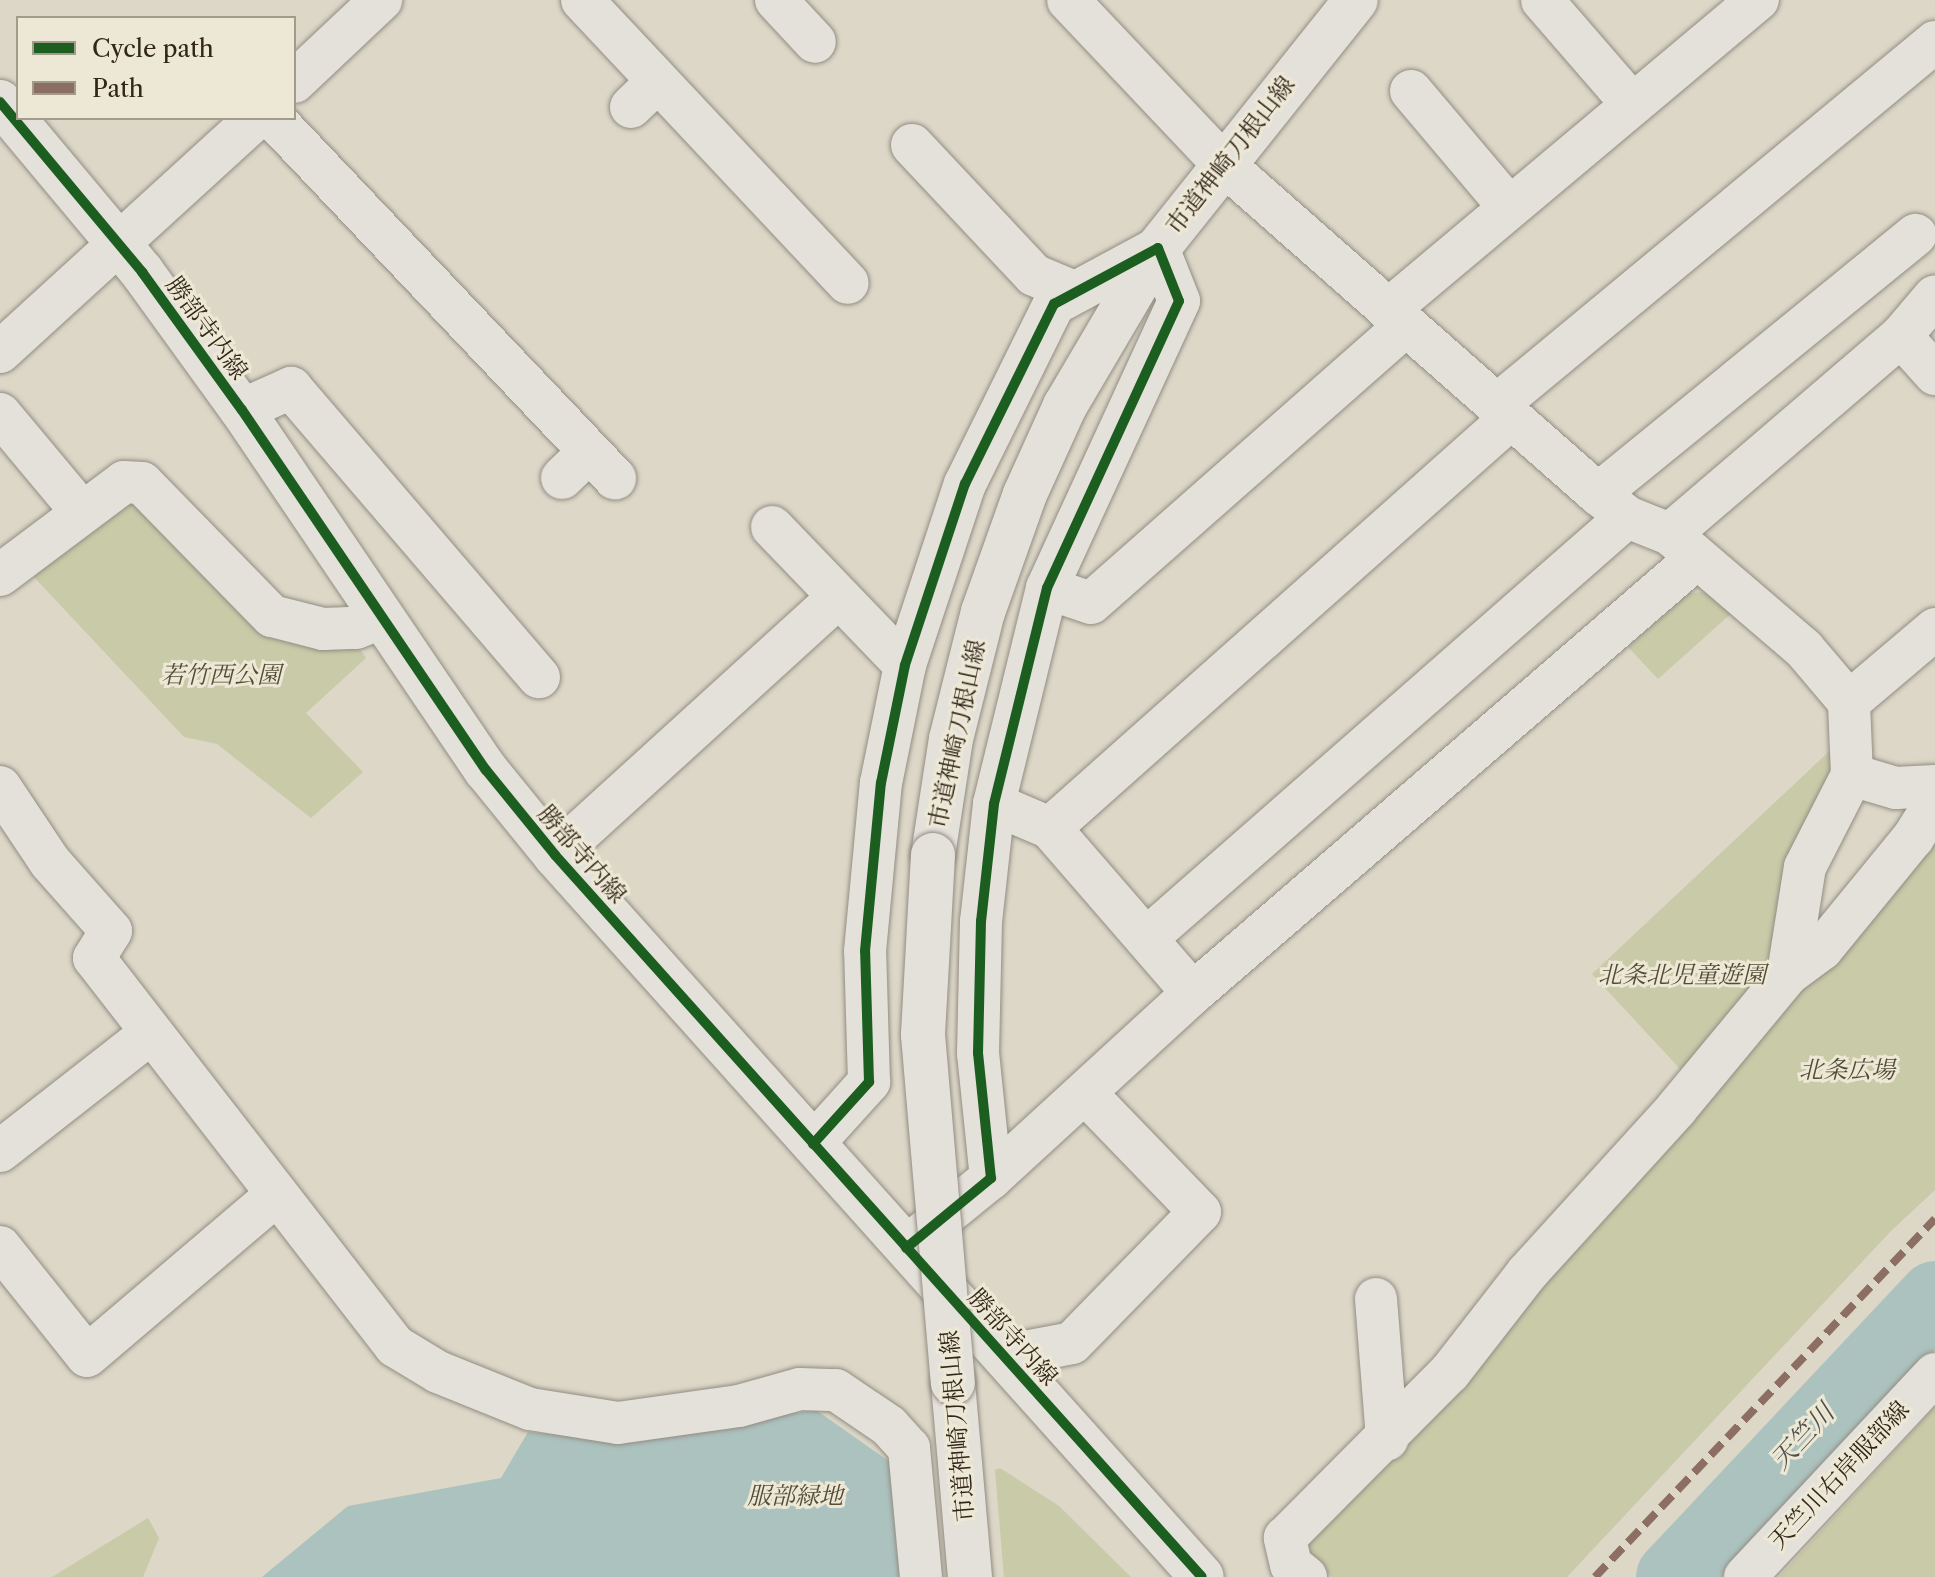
<!DOCTYPE html>
<html>
<head>
<meta charset="utf-8">
<style>
  body { margin:0 }
  #map { position:relative; width:1935px; height:1577px; overflow:hidden; background:#dcd7c7; font-family:"Libre Caslon Text","Noto Serif JP",serif }
  div>[style] { position:absolute }
  [style*='--x'] { left:calc(var(--x)*1px); top:calc(var(--y)*1px); width:calc(var(--w)*1px); rotate:calc(var(--a)*1deg) }
  .green>* { inset:0; background:#c8caa8 }
  .water>* { inset:0; background:#acc2be }
  .river>* { height:72px; margin:-36px; padding:0 36px; transform-origin:36px; border-radius:36px; background:#acc2be }
  .roads { filter:drop-shadow(0 0 2px #928d83) drop-shadow(0 0 2px #928d83) }
  .minor>* { height:42px; margin:-21px; padding:0 21px; transform-origin:21px; border-radius:21px; background:#e4e1da }
  .tertiary>* { height:44px; margin:-22px; padding:0 22px; transform-origin:22px; border-radius:22px; background:#e4e1da }
  .bridges { filter:drop-shadow(0 0 2px #928d83) drop-shadow(0 0 2px #928d83) }
  .tertiary-bridge>* { height:44px; margin:-22px; padding:0 22px; transform-origin:22px; border-radius:22px; background:#e4e1da }
  .quiet>* { height:8px; margin-top:-4px; transform-origin:0; background:repeating-linear-gradient(90deg,#8d6e63 0 16px,transparent 0 24px) }
  .cycleway>* { height:10px; margin:-5px; padding:0 5px; transform-origin:5px; border-radius:5px; background:#1b5e20 }
  span { translate:-50% -50%; white-space:nowrap; text-align:center; line-height:1.15; -webkit-text-stroke:6px #ede8d5; paint-order:stroke }
  .street-label { font-size:24px; color:#32251a }
  .park-label { font-size:24px; color:#534c37; font-style:italic }
  .water-label { font-size:26px; color:#51514a; font-style:italic }
  .legend { position:absolute; left:16px; top:16px; width:280px; height:104px; box-sizing:border-box; background:#ede8d5; border:2px solid #a29a8a; margin:0; padding:10px 14px; list-style:none; font-size:24px; color:#32251a }
  .legend li { display:flex; align-items:center; gap:16px; height:40px }
  .legend b { width:40px; border:2px solid #a29a8a }
</style>
</head>
<body>
<div id="map">
  <div class="green">
    <div style="clip-path:polygon(119px 498px,140px 498px,265px 623px,355px 642px,366px 658px,306px 713px,363px 772px,311px 818px,217px 744px,184px 737px,33px 576px)"></div>
    <div style="clip-path:polygon(1711px 592px,1734px 611px,1658px 679px,1628px 647px,1687px 593px)"></div>
    <div style="clip-path:polygon(1837px 744px,1842px 759px,1782px 897px,1763px 977px,1682px 1071px,1592px 974px)"></div>
    <div style="clip-path:polygon(1935px 833px,1935px 1190px,1891px 1231px,1567px 1577px,1332px 1577px,1310px 1558px,1309px 1535px,1466px 1376px)"></div>
    <div style="clip-path:polygon(1935px 1407px,1935px 1577px,1779px 1577px)"></div>
    <div style="clip-path:polygon(1000px 1468px,1059px 1506px,1131px 1577px,1004px 1577px,995px 1470px)"></div>
    <div style="clip-path:polygon(148px 1518px,159px 1538px,143px 1577px,52px 1577px)"></div>
  </div>
  <div class="water">
    <div style="clip-path:polygon(816px 1410px,890px 1462px,901px 1577px,262px 1577px,348px 1506px,501px 1478px,528px 1432px,599px 1439px)"></div>
  </div>
  <div class="river">
    <div style="--x:1672;--y:1577;--w:384;--a:-46.8"></div>
  </div>
  <div class="roads">
    <div class="minor">
      <div style="--x:582;--y:0;--w:388;--a:46.8"></div>
      <div style="--x:776;--y:0;--w:57;--a:47.1"></div>
      <div style="--x:1068;--y:0;--w:223;--a:46.6"></div>
      <div style="--x:1221;--y:162;--w:502;--a:41.37"></div>
      <div style="--x:1598;--y:494;--w:37;--a:38"></div>
      <div style="--x:1627;--y:517;--w:46;--a:21.6"></div>
      <div style="--x:1670;--y:534;--w:177;--a:40.6"></div>
      <div style="--x:1804;--y:649;--w:70;--a:49.7"></div>
      <div style="--x:1849;--y:702;--w:113;--a:-40.3"></div>
      <div style="--x:1542;--y:0;--w:138;--a:49.1"></div>
      <div style="--x:294;--y:82;--w:120;--a:-43.3"></div>
      <div style="--x:1411;--y:91;--w:152;--a:49.8"></div>
      <div style="--x:631;--y:107;--w:37;--a:-44"></div>
      <div style="--x:273;--y:118;--w:497;--a:46.5"></div>
      <div style="--x:912;--y:145;--w:178;--a:46.8"></div>
      <div style="--x:1034;--y:275;--w:43;--a:23"></div>
      <div style="--x:1388;--y:310;--w:483;--a:-40"></div>
      <div style="--x:1901;--y:336;--w:51;--a:48.2"></div>
      <div style="--x:0;--y:352;--w:347;--a:-42.4"></div>
      <div style="--x:1497;--y:405;--w:569;--a:-39.65"></div>
      <div style="--x:242;--y:410;--w:54;--a:-24.2"></div>
      <div style="--x:291;--y:388;--w:381;--a:49.4"></div>
      <div style="--x:0;--y:414;--w:128;--a:50.1"></div>
      <div style="--x:562;--y:478;--w:37;--a:-44"></div>
      <div style="--x:1598;--y:494;--w:410;--a:-39.2"></div>
      <div style="--x:772;--y:527;--w:192;--a:46.1"></div>
      <div style="--x:1670;--y:534;--w:304;--a:-40.6"></div>
      <div style="--x:1901;--y:336;--w:52;--a:-49.6"></div>
      <div style="--x:0;--y:575;--w:155;--a:-36.9"></div>
      <div style="--x:124;--y:482;--w:18;--a:3"></div>
      <div style="--x:142;--y:483;--w:186;--a:45.7"></div>
      <div style="--x:272;--y:616;--w:53;--a:14.3"></div>
      <div style="--x:323;--y:629;--w:33;--a:-2"></div>
      <div style="--x:356;--y:628;--w:28;--a:-21"></div>
      <div style="--x:1047;--y:588;--w:46;--a:18.8"></div>
      <div style="--x:1091;--y:603;--w:420;--a:-41.4"></div>
      <div style="--x:1852;--y:775;--w:46;--a:16.5"></div>
      <div style="--x:1896;--y:788;--w:39;--a:-3"></div>
      <div style="--x:0;--y:787;--w:90;--a:56.3"></div>
      <div style="--x:50;--y:862;--w:92;--a:48.5"></div>
      <div style="--x:111;--y:931;--w:32;--a:122"></div>
      <div style="--x:94;--y:958;--w:491;--a:52.2"></div>
      <div style="--x:395;--y:1346;--w:50;--a:31.2"></div>
      <div style="--x:438;--y:1372;--w:99;--a:21.9"></div>
      <div style="--x:530;--y:1409;--w:89;--a:9"></div>
      <div style="--x:618;--y:1423;--w:122;--a:-8"></div>
      <div style="--x:739;--y:1406;--w:63;--a:-15.6"></div>
      <div style="--x:800;--y:1389;--w:36;--a:2"></div>
      <div style="--x:836;--y:1390;--w:64;--a:34.2"></div>
      <div style="--x:889;--y:1426;--w:30;--a:48"></div>
      <div style="--x:909;--y:1448;--w:130;--a:84.7"></div>
      <div style="--x:994;--y:804;--w:61;--a:23.2"></div>
      <div style="--x:1050;--y:828;--w:218;--a:49.1"></div>
      <div style="--x:1050;--y:828;--w:617;--a:-41.65"></div>
      <div style="--x:555;--y:855;--w:382;--a:-42.3"></div>
      <div style="--x:1148;--y:937;--w:637;--a:-41.25"></div>
      <div style="--x:1788;--y:974;--w:108;--a:-81"></div>
      <div style="--x:1805;--y:867;--w:103;--a:-62.9"></div>
      <div style="--x:1852;--y:775;--w:73;--a:-92.4"></div>
      <div style="--x:813;--y:1144;--w:84;--a:-47.9"></div>
      <div style="--x:869;--y:1082;--w:131;--a:-91.7"></div>
      <div style="--x:865;--y:951;--w:169;--a:-84.6"></div>
      <div style="--x:881;--y:783;--w:120;--a:-78.5"></div>
      <div style="--x:905;--y:665;--w:191;--a:-71.7"></div>
      <div style="--x:965;--y:484;--w:201;--a:-63.7"></div>
      <div style="--x:1054;--y:304;--w:118;--a:-28.3"></div>
      <div style="--x:1158;--y:248;--w:57;--a:68.4"></div>
      <div style="--x:1179;--y:301;--w:316;--a:114.7"></div>
      <div style="--x:1047;--y:588;--w:222;--a:103.8"></div>
      <div style="--x:994;--y:804;--w:118;--a:96.3"></div>
      <div style="--x:981;--y:921;--w:132;--a:91.3"></div>
      <div style="--x:978;--y:1053;--w:126;--a:84.1"></div>
      <div style="--x:991;--y:1178;--w:97;--a:140.9"></div>
      <div style="--x:0;--y:1151;--w:190;--a:-38"></div>
      <div style="--x:991;--y:1178;--w:274;--a:-42.5"></div>
      <div style="--x:1193;--y:993;--w:666;--a:-40.8"></div>
      <div style="--x:0;--y:1247;--w:139;--a:51.4"></div>
      <div style="--x:87;--y:1356;--w:248;--a:-40.4"></div>
      <div style="--x:1376;--y:1299;--w:141;--a:85.5"></div>
      <div style="--x:1004;--y:1356;--w:69;--a:-10.8"></div>
      <div style="--x:1072;--y:1343;--w:183;--a:-45.7"></div>
      <div style="--x:1200;--y:1212;--w:165;--a:-134"></div>
      <div style="--x:1306;--y:1577;--w:19;--a:-141"></div>
      <div style="--x:1291;--y:1565;--w:28;--a:-103"></div>
      <div style="--x:1285;--y:1538;--w:234;--a:-45.2"></div>
      <div style="--x:1450;--y:1372;--w:125;--a:-52.1"></div>
      <div style="--x:1527;--y:1273;--w:222;--a:-47.7"></div>
      <div style="--x:1676;--y:1109;--w:175;--a:-50.3"></div>
      <div style="--x:1788;--y:974;--w:42;--a:-36.3"></div>
      <div style="--x:1822;--y:949;--w:144;--a:-50.7"></div>
      <div style="--x:1913;--y:838;--w:41;--a:-57.8"></div>
      <div style="--x:1745;--y:1577;--w:278;--a:-46.9"></div>
    </div>
    <div class="tertiary">
      <div style="--x:0;--y:102;--w:222;--a:50.1"></div>
      <div style="--x:142;--y:272;--w:170;--a:54.1"></div>
      <div style="--x:242;--y:410;--w:435;--a:55.9"></div>
      <div style="--x:486;--y:770;--w:109;--a:50.9"></div>
      <div style="--x:555;--y:855;--w:969;--a:48.14"></div>
      <div style="--x:933;--y:855;--w:117;--a:-81.2"></div>
      <div style="--x:951;--y:739;--w:131;--a:-75.9"></div>
      <div style="--x:983;--y:612;--w:125;--a:-70.4"></div>
      <div style="--x:1025;--y:494;--w:97;--a:-65.6"></div>
      <div style="--x:1065;--y:406;--w:183;--a:-59.5"></div>
      <div style="--x:1158;--y:248;--w:317;--a:-51.4"></div>
      <div style="--x:953;--y:1383;--w:195;--a:85"></div>
    </div>
  </div>
  <div class="bridges">
    <div class="tertiary-bridge">
      <div style="--x:933;--y:855;--w:180;--a:93.2"></div>
      <div style="--x:923;--y:1035;--w:349;--a:85.1"></div>
    </div>
  </div>
  <div class="quiet">
    <div style="--x:1595;--y:1577;--w:494;--a:-46.5"></div>
  </div>
  <div class="cycleway">
    <div style="--x:0;--y:102;--w:222;--a:50.1"></div>
    <div style="--x:142;--y:272;--w:170;--a:54.1"></div>
    <div style="--x:242;--y:410;--w:435;--a:55.9"></div>
    <div style="--x:486;--y:770;--w:109;--a:50.9"></div>
    <div style="--x:555;--y:855;--w:969;--a:48.14"></div>
    <div style="--x:813;--y:1144;--w:84;--a:-47.9"></div>
    <div style="--x:869;--y:1082;--w:131;--a:-91.7"></div>
    <div style="--x:865;--y:951;--w:169;--a:-84.6"></div>
    <div style="--x:881;--y:783;--w:120;--a:-78.5"></div>
    <div style="--x:905;--y:665;--w:191;--a:-71.7"></div>
    <div style="--x:965;--y:484;--w:201;--a:-63.7"></div>
    <div style="--x:1054;--y:304;--w:118;--a:-28.3"></div>
    <div style="--x:1158;--y:248;--w:57;--a:68.4"></div>
    <div style="--x:1179;--y:301;--w:316;--a:114.7"></div>
    <div style="--x:1047;--y:588;--w:222;--a:103.8"></div>
    <div style="--x:994;--y:804;--w:118;--a:96.3"></div>
    <div style="--x:981;--y:921;--w:132;--a:91.3"></div>
    <div style="--x:978;--y:1053;--w:126;--a:84.1"></div>
    <div style="--x:991;--y:1178;--w:110;--a:140.5"></div>
  </div>
  <div class="street-label">
    <span style="left:1230px;top:155px;rotate:-52deg">市道神崎刀根山線</span>
    <span style="left:207px;top:328px;rotate:54deg">勝部寺内線</span>
    <span style="left:957px;top:734px;rotate:-78deg">市道神崎刀根山線</span>
    <span style="left:582px;top:854px;rotate:49deg">勝部寺内線</span>
    <span style="left:1013px;top:1337px;rotate:48deg">勝部寺内線</span>
    <span style="left:957px;top:1426px;rotate:-95deg">市道神崎刀根山線</span>
    <span style="left:1839px;top:1475px;rotate:-47deg">天竺川右岸服部線</span>
  </div>
  <div class="park-label">
    <span style="left:221px;top:675px">若竹西公園</span>
    <span style="left:1682px;top:975px">北条北児童遊園</span>
    <span style="left:1847px;top:1070px">北条広場</span>
    <span style="left:795px;top:1496px">服部緑地</span>
  </div>
  <div class="water-label">
    <span style="left:1803px;top:1437px;rotate:-47deg">天竺川</span>
  </div>
  <ul class="legend">
  <li><b style="height:10px;background:#1b5e20"></b>Cycle path</li>
  <li><b style="height:10px;background:#8d6e63"></b>Path</li>
  </ul>
</div>
</body>
</html>
